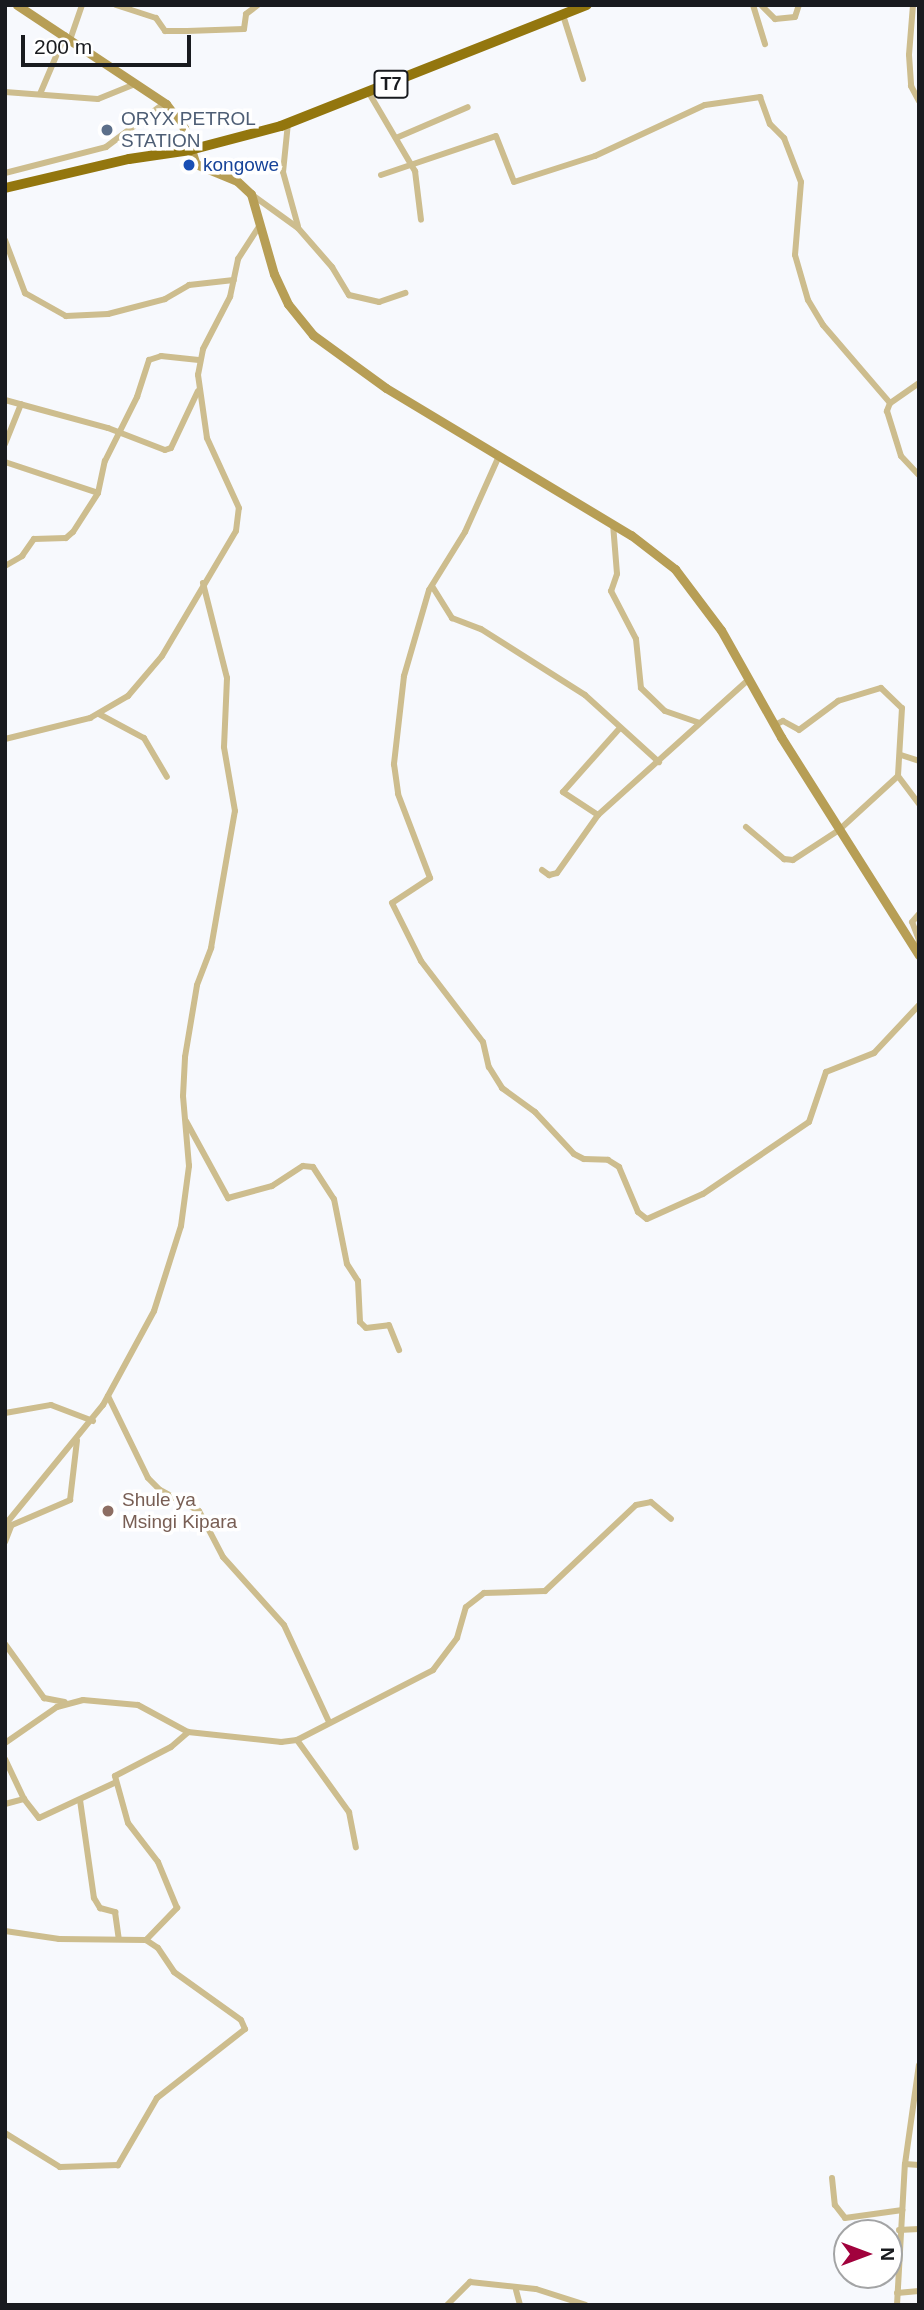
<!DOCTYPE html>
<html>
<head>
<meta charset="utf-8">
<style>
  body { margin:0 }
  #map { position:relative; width:924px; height:2310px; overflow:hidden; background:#f7f9fd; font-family:Helvetica,sans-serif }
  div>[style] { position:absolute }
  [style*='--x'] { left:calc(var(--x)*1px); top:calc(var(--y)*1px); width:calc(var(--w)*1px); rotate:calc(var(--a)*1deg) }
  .street>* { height:6px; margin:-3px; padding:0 3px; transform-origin:3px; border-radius:3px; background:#cdbd8e }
  .secondary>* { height:9px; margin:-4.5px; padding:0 4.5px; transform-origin:4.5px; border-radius:4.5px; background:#b79e55 }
  .highway>* { height:10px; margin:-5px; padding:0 5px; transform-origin:5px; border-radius:5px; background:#93760e }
  .dots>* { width:19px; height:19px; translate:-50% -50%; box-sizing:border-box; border:4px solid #fff; border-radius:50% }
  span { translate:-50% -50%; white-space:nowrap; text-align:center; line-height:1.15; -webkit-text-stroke:7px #fff; paint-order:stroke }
  .shield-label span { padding:2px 5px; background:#fff; border:2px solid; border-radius:5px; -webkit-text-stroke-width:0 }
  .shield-label { font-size:18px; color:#191b1f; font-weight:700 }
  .service-label { font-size:19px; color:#4e5e75 }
  .left { translate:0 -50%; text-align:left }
  .transit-label { font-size:19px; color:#164399 }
  .education-label { font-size:19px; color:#785e54 }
  .frame { position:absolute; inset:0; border:7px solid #191b1f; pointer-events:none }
  .north { position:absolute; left:833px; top:2219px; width:70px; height:70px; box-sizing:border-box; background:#fff; border:2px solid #a3a4a5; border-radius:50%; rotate:90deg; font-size:19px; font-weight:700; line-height:28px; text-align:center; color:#191b1f }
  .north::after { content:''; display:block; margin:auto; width:24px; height:32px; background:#a1023d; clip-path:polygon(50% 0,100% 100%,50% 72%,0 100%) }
  .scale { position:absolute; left:21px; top:35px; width:170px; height:32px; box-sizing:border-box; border:4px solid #191b1f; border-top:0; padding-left:9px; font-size:21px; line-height:24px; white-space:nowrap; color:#191b1f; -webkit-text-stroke:5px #fff; paint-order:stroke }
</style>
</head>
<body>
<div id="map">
  <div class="street">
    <div style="--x:116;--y:5;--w:42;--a:18"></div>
    <div style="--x:156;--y:18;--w:16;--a:55"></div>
    <div style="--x:165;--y:31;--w:22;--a:0"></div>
    <div style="--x:187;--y:31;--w:57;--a:-2"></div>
    <div style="--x:244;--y:29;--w:15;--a:-82"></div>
    <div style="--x:246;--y:14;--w:15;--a:-37"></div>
    <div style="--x:753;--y:5;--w:41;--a:72.9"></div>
    <div style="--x:761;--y:5;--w:20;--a:45"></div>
    <div style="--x:775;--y:19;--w:20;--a:-6"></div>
    <div style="--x:795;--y:17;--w:13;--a:-72"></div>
    <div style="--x:913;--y:5;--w:50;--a:94.6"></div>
    <div style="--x:909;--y:55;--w:31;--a:86"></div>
    <div style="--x:911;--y:86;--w:17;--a:62"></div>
    <div style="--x:563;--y:15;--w:67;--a:72.6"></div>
    <div style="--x:71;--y:37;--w:34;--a:-71"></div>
    <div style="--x:5;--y:92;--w:93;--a:4.3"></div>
    <div style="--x:98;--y:99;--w:40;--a:-22"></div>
    <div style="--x:369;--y:93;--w:91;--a:59.5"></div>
    <div style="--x:415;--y:171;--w:49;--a:83"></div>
    <div style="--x:40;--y:94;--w:64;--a:-67"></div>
    <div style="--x:288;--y:123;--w:49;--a:95.8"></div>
    <div style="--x:283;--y:172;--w:56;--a:74.5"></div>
    <div style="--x:396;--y:138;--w:78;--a:-23.3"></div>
    <div style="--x:5;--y:173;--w:104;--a:-14.4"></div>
    <div style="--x:106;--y:147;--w:71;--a:-37"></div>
    <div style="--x:381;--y:175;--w:121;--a:-18.7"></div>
    <div style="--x:496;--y:136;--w:49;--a:68.6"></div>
    <div style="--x:514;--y:182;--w:85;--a:-17.8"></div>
    <div style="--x:595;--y:156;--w:121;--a:-24.9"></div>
    <div style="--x:705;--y:105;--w:56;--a:-8.3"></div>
    <div style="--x:760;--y:97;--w:29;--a:70"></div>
    <div style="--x:770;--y:124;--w:20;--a:45"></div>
    <div style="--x:784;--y:138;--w:47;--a:68.9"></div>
    <div style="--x:801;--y:182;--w:73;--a:94.7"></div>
    <div style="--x:795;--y:255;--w:47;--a:73.9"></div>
    <div style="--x:808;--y:300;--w:29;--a:59"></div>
    <div style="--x:823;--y:325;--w:103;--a:49.3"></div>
    <div style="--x:251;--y:194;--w:58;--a:35.9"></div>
    <div style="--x:298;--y:228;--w:52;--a:48.9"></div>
    <div style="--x:332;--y:267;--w:33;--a:59"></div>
    <div style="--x:349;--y:295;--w:31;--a:13"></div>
    <div style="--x:379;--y:302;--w:28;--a:-19"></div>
    <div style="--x:5;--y:240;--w:57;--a:69.3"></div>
    <div style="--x:25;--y:293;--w:47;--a:29.3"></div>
    <div style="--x:66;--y:316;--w:42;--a:-2.7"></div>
    <div style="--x:108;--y:314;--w:59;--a:-14.7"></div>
    <div style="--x:165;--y:299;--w:28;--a:-30"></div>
    <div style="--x:189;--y:285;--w:45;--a:-6.3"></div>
    <div style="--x:919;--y:383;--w:35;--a:145"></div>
    <div style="--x:890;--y:403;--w:9;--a:111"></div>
    <div style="--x:887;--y:411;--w:47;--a:72.7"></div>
    <div style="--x:901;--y:456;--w:26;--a:47"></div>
    <div style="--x:5;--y:400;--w:107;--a:15.2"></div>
    <div style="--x:108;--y:428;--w:61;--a:21.1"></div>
    <div style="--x:165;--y:450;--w:6;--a:-18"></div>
    <div style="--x:171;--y:448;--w:63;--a:-64.7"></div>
    <div style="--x:5;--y:444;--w:43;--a:-68.2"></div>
    <div style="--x:499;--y:456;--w:83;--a:114.1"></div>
    <div style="--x:465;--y:532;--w:68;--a:121.8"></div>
    <div style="--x:429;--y:590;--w:90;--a:106.2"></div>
    <div style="--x:404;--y:676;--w:89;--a:96.5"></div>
    <div style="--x:394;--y:764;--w:30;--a:82"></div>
    <div style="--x:398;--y:794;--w:90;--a:69.1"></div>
    <div style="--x:430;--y:878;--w:45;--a:146.7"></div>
    <div style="--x:392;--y:903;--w:65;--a:63.4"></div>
    <div style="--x:421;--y:961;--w:102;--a:52.6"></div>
    <div style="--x:483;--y:1042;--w:26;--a:77"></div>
    <div style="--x:489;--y:1067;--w:25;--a:58"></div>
    <div style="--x:502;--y:1088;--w:41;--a:36"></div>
    <div style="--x:535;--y:1112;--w:57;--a:47.1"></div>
    <div style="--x:574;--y:1154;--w:11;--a:27"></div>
    <div style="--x:584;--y:1159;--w:24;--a:2"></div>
    <div style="--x:608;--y:1160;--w:13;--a:32"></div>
    <div style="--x:619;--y:1167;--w:49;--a:67.1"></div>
    <div style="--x:638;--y:1212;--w:11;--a:38"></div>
    <div style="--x:647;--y:1219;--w:61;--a:-24.1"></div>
    <div style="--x:703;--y:1194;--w:128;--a:-34.2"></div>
    <div style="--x:809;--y:1122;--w:53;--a:-71.2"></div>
    <div style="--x:826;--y:1072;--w:52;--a:-21.6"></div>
    <div style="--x:874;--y:1053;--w:66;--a:-46.8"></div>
    <div style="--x:5;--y:462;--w:98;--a:18.4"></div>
    <div style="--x:613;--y:524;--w:50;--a:85.4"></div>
    <div style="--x:617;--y:574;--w:18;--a:109"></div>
    <div style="--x:611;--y:591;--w:54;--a:62.5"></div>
    <div style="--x:636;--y:639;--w:49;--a:84.2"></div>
    <div style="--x:641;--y:688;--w:33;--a:44"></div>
    <div style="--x:665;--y:711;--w:36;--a:19"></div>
    <div style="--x:5;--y:566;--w:20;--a:-30"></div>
    <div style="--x:22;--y:556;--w:21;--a:-55"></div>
    <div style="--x:34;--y:539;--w:32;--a:-2"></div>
    <div style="--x:66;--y:538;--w:9;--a:-41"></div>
    <div style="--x:73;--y:532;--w:46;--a:-57.3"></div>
    <div style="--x:98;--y:493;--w:33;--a:-78"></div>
    <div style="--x:105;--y:461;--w:72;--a:-63.4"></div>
    <div style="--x:137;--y:397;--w:39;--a:-72"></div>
    <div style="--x:149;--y:360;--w:13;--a:-18"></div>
    <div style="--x:161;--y:356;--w:38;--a:6"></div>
    <div style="--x:432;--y:586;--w:38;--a:58"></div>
    <div style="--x:452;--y:618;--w:31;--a:21"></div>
    <div style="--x:481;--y:629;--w:123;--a:32.4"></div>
    <div style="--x:585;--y:695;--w:100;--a:42.2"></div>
    <div style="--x:99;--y:714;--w:51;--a:28.1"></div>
    <div style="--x:144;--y:738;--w:45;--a:59.5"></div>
    <div style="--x:775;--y:725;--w:9;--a:-27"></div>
    <div style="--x:783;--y:721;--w:18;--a:29"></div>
    <div style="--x:799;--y:730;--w:49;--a:-36.6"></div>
    <div style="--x:838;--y:701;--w:45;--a:-16.8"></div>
    <div style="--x:881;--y:688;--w:29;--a:44"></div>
    <div style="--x:902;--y:708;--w:68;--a:93.4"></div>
    <div style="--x:898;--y:776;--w:35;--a:53"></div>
    <div style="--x:5;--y:739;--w:88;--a:-13.9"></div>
    <div style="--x:90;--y:718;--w:44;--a:-30.1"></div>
    <div style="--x:128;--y:696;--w:52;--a:-49.6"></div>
    <div style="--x:162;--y:656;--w:145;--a:-59.4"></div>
    <div style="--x:236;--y:531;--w:23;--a:-83"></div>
    <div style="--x:239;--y:508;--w:77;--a:-114.6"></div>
    <div style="--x:207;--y:438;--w:64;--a:-98.1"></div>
    <div style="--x:198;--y:375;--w:26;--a:-79"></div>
    <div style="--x:203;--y:349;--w:59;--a:-62.6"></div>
    <div style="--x:230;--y:297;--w:39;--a:-78"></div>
    <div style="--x:238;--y:259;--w:38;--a:-57"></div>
    <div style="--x:901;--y:755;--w:19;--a:18"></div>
    <div style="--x:598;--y:815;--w:42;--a:-146.7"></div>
    <div style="--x:563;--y:792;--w:84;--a:-48.4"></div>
    <div style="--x:746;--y:827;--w:50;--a:40.1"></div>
    <div style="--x:784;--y:859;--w:9;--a:6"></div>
    <div style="--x:793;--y:860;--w:55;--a:-33.1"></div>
    <div style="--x:839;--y:830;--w:80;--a:-42.5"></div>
    <div style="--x:542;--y:870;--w:9;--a:36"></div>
    <div style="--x:549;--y:875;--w:8;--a:-14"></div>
    <div style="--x:557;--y:873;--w:71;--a:-54.7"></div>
    <div style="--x:598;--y:815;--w:203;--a:-42"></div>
    <div style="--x:917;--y:951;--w:11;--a:-80"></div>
    <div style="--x:919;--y:940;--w:19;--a:-111"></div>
    <div style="--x:912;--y:922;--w:11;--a:-49"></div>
    <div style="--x:186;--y:1121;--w:88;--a:61.4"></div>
    <div style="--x:228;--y:1198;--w:46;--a:-15.3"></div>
    <div style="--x:272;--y:1186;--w:37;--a:-33"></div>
    <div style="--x:303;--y:1166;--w:10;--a:6"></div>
    <div style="--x:313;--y:1167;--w:38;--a:57"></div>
    <div style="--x:334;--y:1199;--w:66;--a:78.7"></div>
    <div style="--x:347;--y:1264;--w:20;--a:57"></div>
    <div style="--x:358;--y:1281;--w:41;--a:87.2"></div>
    <div style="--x:360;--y:1322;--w:8;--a:45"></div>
    <div style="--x:366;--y:1328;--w:23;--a:-7"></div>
    <div style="--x:389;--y:1325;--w:27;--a:68"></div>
    <div style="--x:108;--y:1396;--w:91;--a:64"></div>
    <div style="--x:148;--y:1478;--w:17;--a:45"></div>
    <div style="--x:160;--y:1490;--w:44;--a:28.3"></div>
    <div style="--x:199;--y:1511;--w:52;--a:62.4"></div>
    <div style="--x:223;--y:1557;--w:91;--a:48.1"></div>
    <div style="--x:284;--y:1625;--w:105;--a:65.1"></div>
    <div style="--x:5;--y:1413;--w:47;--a:-9.9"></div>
    <div style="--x:51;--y:1405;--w:45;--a:20.9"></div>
    <div style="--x:5;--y:1525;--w:155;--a:-50.8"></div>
    <div style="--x:103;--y:1405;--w:107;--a:-61.5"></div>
    <div style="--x:154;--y:1311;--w:89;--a:-72.4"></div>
    <div style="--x:181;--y:1226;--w:61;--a:-82.4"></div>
    <div style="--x:189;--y:1166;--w:70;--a:-94.9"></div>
    <div style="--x:183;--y:1096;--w:39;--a:-87"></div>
    <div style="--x:185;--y:1057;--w:73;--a:-80.5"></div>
    <div style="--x:197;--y:985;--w:40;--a:-69"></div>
    <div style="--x:211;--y:948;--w:139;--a:-80.1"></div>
    <div style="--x:235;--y:811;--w:65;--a:-99.8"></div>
    <div style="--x:224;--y:747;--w:69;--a:-87.5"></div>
    <div style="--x:227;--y:678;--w:98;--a:-104.2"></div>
    <div style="--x:5;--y:1528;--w:71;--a:-23.3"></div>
    <div style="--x:70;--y:1500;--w:60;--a:-83.3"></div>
    <div style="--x:5;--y:1542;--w:17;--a:-69"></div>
    <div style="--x:5;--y:1644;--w:67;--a:54.2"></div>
    <div style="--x:44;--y:1698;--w:21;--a:11"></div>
    <div style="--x:297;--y:1740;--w:89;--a:54.2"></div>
    <div style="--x:349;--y:1812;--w:36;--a:79"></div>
    <div style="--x:5;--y:1743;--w:63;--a:-34.7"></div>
    <div style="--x:57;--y:1707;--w:27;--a:-15"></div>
    <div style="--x:83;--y:1700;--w:55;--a:5.2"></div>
    <div style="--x:138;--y:1705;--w:57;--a:28.4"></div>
    <div style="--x:188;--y:1732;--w:94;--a:6.1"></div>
    <div style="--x:281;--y:1742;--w:16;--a:-7"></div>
    <div style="--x:297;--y:1740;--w:153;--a:-27.2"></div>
    <div style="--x:433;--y:1670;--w:40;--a:-53"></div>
    <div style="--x:457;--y:1638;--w:32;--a:-74"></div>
    <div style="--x:466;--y:1607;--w:23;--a:-38"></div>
    <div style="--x:484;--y:1593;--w:61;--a:-1.9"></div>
    <div style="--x:545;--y:1591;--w:125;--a:-43.4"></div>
    <div style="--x:636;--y:1505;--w:15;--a:-11"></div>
    <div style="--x:651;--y:1502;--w:26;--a:40"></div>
    <div style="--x:5;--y:1759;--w:44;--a:64.6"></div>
    <div style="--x:24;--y:1799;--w:24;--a:52"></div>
    <div style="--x:39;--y:1818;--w:83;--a:-25"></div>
    <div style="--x:80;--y:1800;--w:99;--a:81.9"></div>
    <div style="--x:94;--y:1898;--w:12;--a:59"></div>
    <div style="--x:100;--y:1908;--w:16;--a:15"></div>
    <div style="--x:115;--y:1912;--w:27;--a:82"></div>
    <div style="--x:5;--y:1804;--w:20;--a:-15"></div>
    <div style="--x:5;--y:1931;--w:55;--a:8.4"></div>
    <div style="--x:59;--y:1939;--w:87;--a:0.7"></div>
    <div style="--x:146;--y:1940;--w:14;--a:34"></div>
    <div style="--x:158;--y:1948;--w:29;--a:56"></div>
    <div style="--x:174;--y:1972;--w:82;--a:35.6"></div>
    <div style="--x:241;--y:2020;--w:10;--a:66"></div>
    <div style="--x:245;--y:2029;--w:112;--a:141.9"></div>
    <div style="--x:157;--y:2098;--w:78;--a:120.2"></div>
    <div style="--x:118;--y:2165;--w:58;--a:178"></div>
    <div style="--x:60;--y:2167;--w:65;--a:-148.3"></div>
    <div style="--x:146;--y:1940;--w:45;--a:-45.9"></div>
    <div style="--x:177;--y:1908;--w:50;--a:-112.4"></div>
    <div style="--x:158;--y:1862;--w:49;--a:-127.6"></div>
    <div style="--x:128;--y:1823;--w:49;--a:-105.5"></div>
    <div style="--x:115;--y:1776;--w:63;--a:-27.4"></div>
    <div style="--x:171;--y:1747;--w:23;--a:-41"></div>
    <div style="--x:905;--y:2164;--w:14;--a:4"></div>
    <div style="--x:832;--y:2178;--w:27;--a:84"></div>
    <div style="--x:835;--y:2205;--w:16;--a:52"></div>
    <div style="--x:845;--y:2218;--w:58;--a:-8"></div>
    <div style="--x:899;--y:2230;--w:20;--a:-3"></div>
    <div style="--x:516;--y:2290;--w:16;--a:75"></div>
    <div style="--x:897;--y:2293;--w:22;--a:-5"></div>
    <div style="--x:447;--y:2305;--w:33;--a:-45"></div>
    <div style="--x:470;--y:2282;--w:66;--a:6.1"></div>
    <div style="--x:536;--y:2289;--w:52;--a:17.7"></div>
    <div style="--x:897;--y:2305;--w:141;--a:-86.8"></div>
    <div style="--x:905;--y:2164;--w:100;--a:-82"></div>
  </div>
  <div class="secondary">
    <div style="--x:17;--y:5;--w:179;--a:33.6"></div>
    <div style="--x:166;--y:104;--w:30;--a:53"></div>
    <div style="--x:184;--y:128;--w:38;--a:72"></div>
    <div style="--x:196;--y:164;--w:44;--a:22.5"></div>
    <div style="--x:237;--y:181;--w:19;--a:43"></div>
    <div style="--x:251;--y:194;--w:83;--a:74"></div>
    <div style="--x:274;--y:274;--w:33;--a:65"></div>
    <div style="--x:288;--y:304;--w:40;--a:51"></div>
    <div style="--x:313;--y:335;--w:90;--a:36"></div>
    <div style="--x:386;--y:388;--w:286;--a:31"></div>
    <div style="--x:631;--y:535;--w:56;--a:37.7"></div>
    <div style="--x:675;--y:569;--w:76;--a:53"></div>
    <div style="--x:721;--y:630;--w:123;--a:60.7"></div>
    <div style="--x:781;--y:737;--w:258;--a:57.7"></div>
  </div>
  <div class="highway">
    <div style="--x:5;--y:188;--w:127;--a:-13.2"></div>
    <div style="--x:129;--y:159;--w:62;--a:-8.4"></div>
    <div style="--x:190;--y:150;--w:94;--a:-14.8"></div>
    <div style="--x:281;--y:126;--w:329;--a:-21.6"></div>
  </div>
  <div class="dots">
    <div style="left:107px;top:130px;background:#5c6f8a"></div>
    <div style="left:189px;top:165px;background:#1a4fb4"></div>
    <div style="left:108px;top:1511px;background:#8d6e63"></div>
  </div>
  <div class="shield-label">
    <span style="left:391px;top:84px">T7</span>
  </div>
  <div class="service-label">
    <span class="left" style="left:121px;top:130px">ORYX PETROL<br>STATION</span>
  </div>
  <div class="transit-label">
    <span class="left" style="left:203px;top:165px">kongowe</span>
  </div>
  <div class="education-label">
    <span class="left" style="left:122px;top:1511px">Shule ya<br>Msingi Kipara</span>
  </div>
  <div class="frame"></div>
  <div class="north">N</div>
  <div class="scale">200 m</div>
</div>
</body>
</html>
